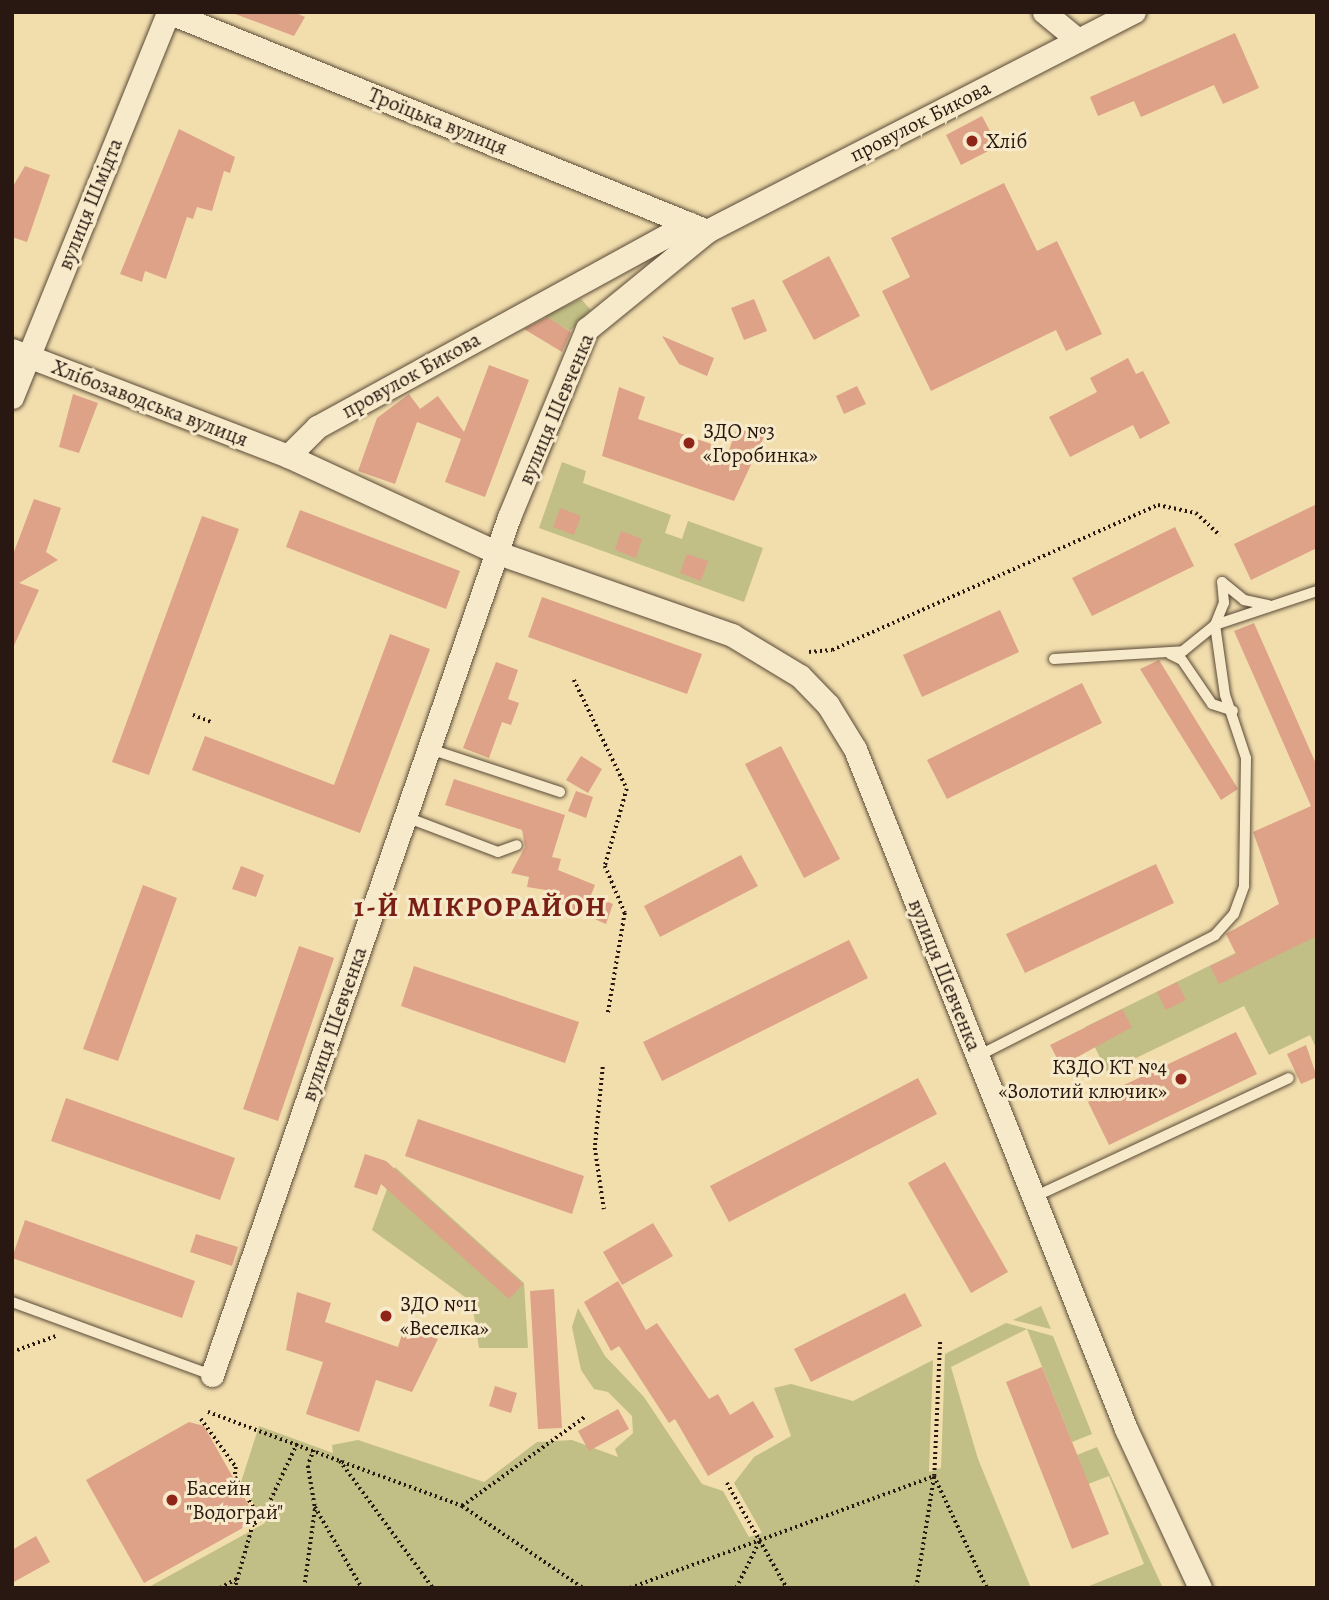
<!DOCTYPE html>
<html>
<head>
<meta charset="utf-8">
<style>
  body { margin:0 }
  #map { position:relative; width:1329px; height:1600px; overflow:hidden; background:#f2dead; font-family:Alegreya,serif }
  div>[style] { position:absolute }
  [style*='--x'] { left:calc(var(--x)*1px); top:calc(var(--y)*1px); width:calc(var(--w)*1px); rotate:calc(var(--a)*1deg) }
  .green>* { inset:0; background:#c1bf85 }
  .building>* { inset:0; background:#dda287 }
  .path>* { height:3.5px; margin-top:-1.75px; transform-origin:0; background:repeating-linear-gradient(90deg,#281811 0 2px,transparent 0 5.5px) }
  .roads { filter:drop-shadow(0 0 2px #5a4a38) drop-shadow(0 0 2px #5a4a38) }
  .service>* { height:10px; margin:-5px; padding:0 5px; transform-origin:5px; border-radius:5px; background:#f7eaca }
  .minor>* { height:23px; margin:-11.5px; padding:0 11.5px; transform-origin:11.5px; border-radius:11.5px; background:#f7eaca }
  .dots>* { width:19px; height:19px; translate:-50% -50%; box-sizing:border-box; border:4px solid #f7eaca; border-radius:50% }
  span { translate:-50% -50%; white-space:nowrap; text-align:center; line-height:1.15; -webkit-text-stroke:6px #f7eaca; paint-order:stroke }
  .street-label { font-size:21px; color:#281811 }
  .poi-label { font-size:21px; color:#281811 }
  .left { translate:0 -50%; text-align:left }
  .right { translate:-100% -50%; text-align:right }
  .district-label { font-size:28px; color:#7a1f14; font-weight:700; letter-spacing:2px }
  .frame { position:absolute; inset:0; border:14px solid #281811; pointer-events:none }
</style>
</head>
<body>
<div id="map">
  <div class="green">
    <div style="clip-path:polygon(581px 299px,591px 310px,570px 331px,544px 316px)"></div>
    <div style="clip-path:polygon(562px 462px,586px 471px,583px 483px,671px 515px,665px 533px,682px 539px,688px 521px,763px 548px,744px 602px,539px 528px)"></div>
    <div style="clip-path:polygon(1317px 913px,1317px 1050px,1310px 1035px,1269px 1055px,1244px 1006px,1107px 1072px,1085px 1027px)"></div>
    <div style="clip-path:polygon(395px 1167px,524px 1283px,528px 1348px,479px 1348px,472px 1302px,372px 1230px)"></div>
    <div style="clip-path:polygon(1041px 1306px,1051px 1329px,1013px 1320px)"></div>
    <div style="clip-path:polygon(578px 1308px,605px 1356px,644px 1397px,702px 1484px,723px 1491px,749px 1537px,762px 1533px,734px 1483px,754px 1457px,791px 1436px,774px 1388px,791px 1384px,853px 1401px,933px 1360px,929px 1472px,941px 1468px,945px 1354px,1006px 1323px,1053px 1336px,1092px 1434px,1072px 1442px,1027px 1329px,951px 1367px,978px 1459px,1031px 1588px,147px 1588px,265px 1523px,241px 1482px,259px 1426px,333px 1453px,332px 1445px,358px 1440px,484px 1482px,537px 1442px,572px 1440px,618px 1457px,615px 1449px,633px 1433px,632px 1416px,608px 1392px,594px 1389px,581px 1370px,572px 1327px)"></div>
    <div style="clip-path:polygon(1097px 1447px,1163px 1588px,1084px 1588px,1144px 1564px,1109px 1476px,1088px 1484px,1077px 1455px)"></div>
  </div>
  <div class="building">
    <div style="clip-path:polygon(294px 12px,305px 17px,294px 36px,235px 14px)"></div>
    <div style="clip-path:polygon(1235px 33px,1259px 88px,1223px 104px,1214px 85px,1141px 117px,1134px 101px,1098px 116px,1090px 97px)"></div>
    <div style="clip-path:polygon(982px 116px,998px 146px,961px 165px,946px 135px)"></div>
    <div style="clip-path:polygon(179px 129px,235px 157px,230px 173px,224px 171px,212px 211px,197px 207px,193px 219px,187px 217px,166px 279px,145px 271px,142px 282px,120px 274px)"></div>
    <div style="clip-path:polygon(25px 166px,50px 175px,27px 242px,12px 237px,12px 188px)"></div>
    <div style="clip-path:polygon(1004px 183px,1037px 251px,1057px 241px,1102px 334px,1066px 351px,1056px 330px,931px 391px,882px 291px,910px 277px,891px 238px)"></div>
    <div style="clip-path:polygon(829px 256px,860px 316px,814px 340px,782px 281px)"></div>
    <div style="clip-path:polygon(754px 299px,767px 331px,744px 340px,731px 308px)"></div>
    <div style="clip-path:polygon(547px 317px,571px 332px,562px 352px,524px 329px)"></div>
    <div style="clip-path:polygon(662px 336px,714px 358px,707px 376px,679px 364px)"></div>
    <div style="clip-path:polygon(1128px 358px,1136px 374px,1143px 371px,1170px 423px,1140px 439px,1133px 425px,1070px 457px,1049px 417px,1097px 392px,1090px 378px)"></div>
    <div style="clip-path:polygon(489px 365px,529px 380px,485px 497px,445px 482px,461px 439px,417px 422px,395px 484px,358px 471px,377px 418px,409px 394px,420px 409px,438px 396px,464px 432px)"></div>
    <div style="clip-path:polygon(857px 386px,866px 404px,844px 414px,836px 396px)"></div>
    <div style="clip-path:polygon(619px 387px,645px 397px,638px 419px,729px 450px,737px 428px,764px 437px,734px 501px,602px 456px)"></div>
    <div style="clip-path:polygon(73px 394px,98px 403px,79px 453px,59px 447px)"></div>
    <div style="clip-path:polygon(34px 499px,61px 508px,46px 552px,58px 560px,19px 583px,39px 590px,12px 650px,12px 557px)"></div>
    <div style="clip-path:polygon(1317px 504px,1317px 548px,1251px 580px,1234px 544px)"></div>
    <div style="clip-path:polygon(560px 508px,581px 516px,574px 535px,553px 527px)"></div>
    <div style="clip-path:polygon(300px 510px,460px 571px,446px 609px,286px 547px)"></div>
    <div style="clip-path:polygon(202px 516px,239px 529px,149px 775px,112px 762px)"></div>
    <div style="clip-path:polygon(1175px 527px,1194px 566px,1092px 616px,1072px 578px)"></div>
    <div style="clip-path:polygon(621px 531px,642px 539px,636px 558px,615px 550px)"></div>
    <div style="clip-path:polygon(687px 554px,708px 561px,701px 581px,680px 573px)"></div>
    <div style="clip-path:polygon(542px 597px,702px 654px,687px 694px,528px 637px)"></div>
    <div style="clip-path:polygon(1000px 610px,1019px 652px,922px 697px,903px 655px)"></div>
    <div style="clip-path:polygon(1254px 623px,1317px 766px,1317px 936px,1219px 984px,1210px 966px,1236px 954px,1226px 934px,1279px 904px,1253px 832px,1311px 806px,1234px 631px)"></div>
    <div style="clip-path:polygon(390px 634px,430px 649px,360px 833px,192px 770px,205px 736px,334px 785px)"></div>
    <div style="clip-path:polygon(1159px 660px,1238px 789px,1221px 800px,1140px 669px)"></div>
    <div style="clip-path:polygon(496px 662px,518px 670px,508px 699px,519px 703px,511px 725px,502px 722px,489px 758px,463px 748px)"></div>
    <div style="clip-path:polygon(1082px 683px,1102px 723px,947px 799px,927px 760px)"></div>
    <div style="clip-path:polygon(781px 746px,840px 859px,804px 878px,745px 764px)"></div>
    <div style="clip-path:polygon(581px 756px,602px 769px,588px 793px,566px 780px)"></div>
    <div style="clip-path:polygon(454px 779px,565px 815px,552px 857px,561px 859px,558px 870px,595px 885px,591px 895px,613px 904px,606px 924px,548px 899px,552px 891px,527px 887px,529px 877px,511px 873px,525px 847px,522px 830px,445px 805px)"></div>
    <div style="clip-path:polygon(576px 791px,593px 797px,586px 818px,568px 811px)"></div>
    <div style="clip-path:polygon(741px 855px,758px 886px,660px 937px,644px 906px)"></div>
    <div style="clip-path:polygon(1156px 864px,1174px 903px,1025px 973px,1006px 934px)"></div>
    <div style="clip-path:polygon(241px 866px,264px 875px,256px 897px,232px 889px)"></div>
    <div style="clip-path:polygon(143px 885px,177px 898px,118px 1061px,83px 1049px)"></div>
    <div style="clip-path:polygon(849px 940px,868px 978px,662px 1081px,643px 1042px)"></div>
    <div style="clip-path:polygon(299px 946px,334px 958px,278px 1121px,243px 1109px)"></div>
    <div style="clip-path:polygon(414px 966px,579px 1022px,565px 1063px,401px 1006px)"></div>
    <div style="clip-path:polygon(1177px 982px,1186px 1000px,1166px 1010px,1157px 992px)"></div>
    <div style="clip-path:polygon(1122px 1009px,1132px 1027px,1061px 1066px,1050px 1045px)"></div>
    <div style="clip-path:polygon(1236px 1032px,1257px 1074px,1109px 1145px,1088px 1102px)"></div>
    <div style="clip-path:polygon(1306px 1045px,1317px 1077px,1301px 1084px,1287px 1054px)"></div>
    <div style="clip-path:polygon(918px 1078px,937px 1114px,729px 1222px,710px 1186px)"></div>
    <div style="clip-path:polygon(66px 1098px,235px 1158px,220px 1200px,51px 1141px)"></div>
    <div style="clip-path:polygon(418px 1119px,584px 1176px,572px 1214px,405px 1156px)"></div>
    <div style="clip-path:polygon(365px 1154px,386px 1161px,523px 1284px,509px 1299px,381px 1184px,377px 1195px,354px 1187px)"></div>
    <div style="clip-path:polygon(945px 1162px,1008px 1272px,971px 1293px,908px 1183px)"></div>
    <div style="clip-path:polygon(25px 1220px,195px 1281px,182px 1318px,12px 1258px)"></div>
    <div style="clip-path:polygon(653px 1223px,673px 1256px,622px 1285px,603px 1252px)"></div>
    <div style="clip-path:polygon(196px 1234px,238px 1247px,232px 1266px,190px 1252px)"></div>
    <div style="clip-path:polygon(618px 1281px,646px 1330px,657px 1323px,709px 1399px,718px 1394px,730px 1415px,753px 1401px,774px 1437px,708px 1476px,675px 1419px,669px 1423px,619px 1346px,611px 1351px,584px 1302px)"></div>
    <div style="clip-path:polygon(554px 1289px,562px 1428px,538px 1429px,530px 1291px)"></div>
    <div style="clip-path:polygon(297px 1292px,331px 1303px,325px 1322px,398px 1347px,404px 1328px,438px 1339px,412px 1392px,376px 1380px,359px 1432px,306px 1414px,323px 1362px,286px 1350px)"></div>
    <div style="clip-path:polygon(905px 1293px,922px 1326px,811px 1382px,794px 1349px)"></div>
    <div style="clip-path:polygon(1042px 1367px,1109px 1534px,1072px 1549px,1006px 1382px)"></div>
    <div style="clip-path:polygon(495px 1386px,517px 1393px,511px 1413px,489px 1406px)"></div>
    <div style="clip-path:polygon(618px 1409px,629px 1429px,589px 1451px,578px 1431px)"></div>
    <div style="clip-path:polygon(189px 1422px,204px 1426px,257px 1520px,144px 1583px,86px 1480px)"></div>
    <div style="clip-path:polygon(36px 1536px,50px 1562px,12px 1583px,12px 1550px)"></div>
  </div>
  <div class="path">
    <div style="--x:809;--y:652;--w:23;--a:-5"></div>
    <div style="--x:832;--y:650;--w:357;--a:-24"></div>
    <div style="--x:1158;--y:505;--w:39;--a:12"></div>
    <div style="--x:1196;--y:513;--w:33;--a:43"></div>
    <div style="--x:574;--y:680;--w:121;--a:64.1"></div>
    <div style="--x:627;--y:789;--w:80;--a:105.9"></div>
    <div style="--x:605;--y:866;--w:51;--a:66.9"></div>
    <div style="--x:625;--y:913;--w:101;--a:99.6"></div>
    <div style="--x:193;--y:715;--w:19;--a:21"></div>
    <div style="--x:603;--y:1067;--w:81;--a:95.6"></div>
    <div style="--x:595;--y:1148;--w:62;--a:81.6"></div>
    <div style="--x:12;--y:1329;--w:13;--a:90"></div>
    <div style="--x:12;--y:1352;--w:47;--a:-20"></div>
    <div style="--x:208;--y:1412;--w:141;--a:20.4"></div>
    <div style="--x:340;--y:1461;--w:157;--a:53.8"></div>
    <div style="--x:201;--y:1419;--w:59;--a:53.9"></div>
    <div style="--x:236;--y:1467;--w:10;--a:96"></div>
    <div style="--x:235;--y:1477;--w:50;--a:58.8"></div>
    <div style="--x:261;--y:1520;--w:9;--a:148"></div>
    <div style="--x:253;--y:1525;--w:66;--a:105.9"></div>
    <div style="--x:314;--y:1450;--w:17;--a:111"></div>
    <div style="--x:308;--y:1466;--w:42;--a:80.3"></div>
    <div style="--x:315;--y:1507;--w:94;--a:59.9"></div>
    <div style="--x:342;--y:1462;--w:128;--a:20.1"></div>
    <div style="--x:462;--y:1506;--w:146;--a:34.1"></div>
    <div style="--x:727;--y:1483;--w:121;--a:60.3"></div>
    <div style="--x:462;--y:1506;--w:153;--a:-36"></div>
    <div style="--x:261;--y:1520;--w:85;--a:-64.9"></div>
    <div style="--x:220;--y:1588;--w:21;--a:-29"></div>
    <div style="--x:304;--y:1588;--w:82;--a:-82.3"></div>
    <div style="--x:630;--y:1588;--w:324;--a:-20.2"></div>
    <div style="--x:934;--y:1476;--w:124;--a:64.7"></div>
    <div style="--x:736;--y:1588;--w:54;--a:-63.4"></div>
    <div style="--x:916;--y:1588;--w:113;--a:-80.9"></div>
    <div style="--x:934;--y:1476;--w:135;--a:-87.5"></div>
  </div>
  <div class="roads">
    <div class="service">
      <div style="--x:1222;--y:582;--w:28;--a:39"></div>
      <div style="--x:1244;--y:600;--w:25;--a:12"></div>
      <div style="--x:1170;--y:654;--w:13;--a:27"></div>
      <div style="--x:1182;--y:660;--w:53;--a:55.7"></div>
      <div style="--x:1212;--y:704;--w:22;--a:18"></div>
      <div style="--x:1054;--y:659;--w:129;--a:-3.5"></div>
      <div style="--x:1183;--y:651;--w:41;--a:-39.1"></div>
      <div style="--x:1215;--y:625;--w:24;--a:-68"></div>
      <div style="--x:1224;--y:603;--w:21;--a:-95"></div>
      <div style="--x:430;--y:749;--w:137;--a:18.3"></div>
      <div style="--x:406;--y:817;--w:98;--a:20.8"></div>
      <div style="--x:498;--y:852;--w:20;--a:-20"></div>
      <div style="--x:978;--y:1056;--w:266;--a:-27"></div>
      <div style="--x:1215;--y:935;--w:28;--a:-48"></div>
      <div style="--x:1234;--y:914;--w:30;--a:-70"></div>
      <div style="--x:1244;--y:886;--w:128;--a:-89.1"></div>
      <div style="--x:1246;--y:758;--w:66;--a:-108.4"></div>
      <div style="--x:1225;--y:695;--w:71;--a:-98.1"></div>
      <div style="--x:1215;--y:625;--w:108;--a:-18.4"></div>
      <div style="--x:1034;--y:1197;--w:281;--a:-25"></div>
      <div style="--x:12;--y:1302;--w:213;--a:20.1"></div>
    </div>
    <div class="minor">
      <div style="--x:168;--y:12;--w:582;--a:22.11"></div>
      <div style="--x:1044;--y:12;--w:44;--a:39.5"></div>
      <div style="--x:12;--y:350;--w:296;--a:21"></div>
      <div style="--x:288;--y:456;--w:231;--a:24.8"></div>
      <div style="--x:498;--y:553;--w:248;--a:19.3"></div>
      <div style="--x:732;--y:635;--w:79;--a:31.1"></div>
      <div style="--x:800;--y:676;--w:40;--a:46"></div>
      <div style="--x:828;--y:705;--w:52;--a:58.5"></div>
      <div style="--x:855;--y:749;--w:732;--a:68.27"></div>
      <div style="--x:1126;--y:1429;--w:175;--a:65"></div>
      <div style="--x:12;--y:397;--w:415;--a:-67.9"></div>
      <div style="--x:288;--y:456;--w:41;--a:-45"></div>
      <div style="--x:317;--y:427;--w:424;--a:-28.7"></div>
      <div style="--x:212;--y:1375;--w:908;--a:-70.91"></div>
      <div style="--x:509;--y:517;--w:204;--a:-67.5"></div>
      <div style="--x:587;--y:329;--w:155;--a:-39.2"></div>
      <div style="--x:707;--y:231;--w:480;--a:-27.2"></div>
    </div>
  </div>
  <div class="dots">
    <div style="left:972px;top:141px;background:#8f2418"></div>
    <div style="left:689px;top:443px;background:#8f2418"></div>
    <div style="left:1181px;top:1079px;background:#8f2418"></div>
    <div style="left:386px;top:1316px;background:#8f2418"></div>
    <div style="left:172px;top:1500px;background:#8f2418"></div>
  </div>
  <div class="street-label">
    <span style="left:438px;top:121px;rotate:22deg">Троїцька вулиця</span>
    <span style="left:920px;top:121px;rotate:-27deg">провулок Бикова</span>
    <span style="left:90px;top:204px;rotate:-68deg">вулиця Шмідта</span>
    <span style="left:411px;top:375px;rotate:-29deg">провулок Бикова</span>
    <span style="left:150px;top:403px;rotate:21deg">Хлібозаводська вулиця</span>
    <span style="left:556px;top:409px;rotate:-67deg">вулиця Шевченка</span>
    <span style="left:945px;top:975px;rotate:68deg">вулиця Шевченка</span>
    <span style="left:334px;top:1024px;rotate:-71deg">вулиця Шевченка</span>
  </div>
  <div class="poi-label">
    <span class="left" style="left:986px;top:141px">Хліб</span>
    <span class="left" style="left:703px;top:443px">ЗДО №3<br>«Горобинка»</span>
    <span class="right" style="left:1167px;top:1079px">КЗДО КТ №4<br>«Золотий ключик»</span>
    <span class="left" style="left:400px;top:1316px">ЗДО №11<br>«Веселка»</span>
    <span class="left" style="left:186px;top:1500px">Басейн<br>"Водограй"</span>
  </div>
  <div class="district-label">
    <span style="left:481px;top:907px">1-Й МІКРОРАЙОН</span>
  </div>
  <div class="frame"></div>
</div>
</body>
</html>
